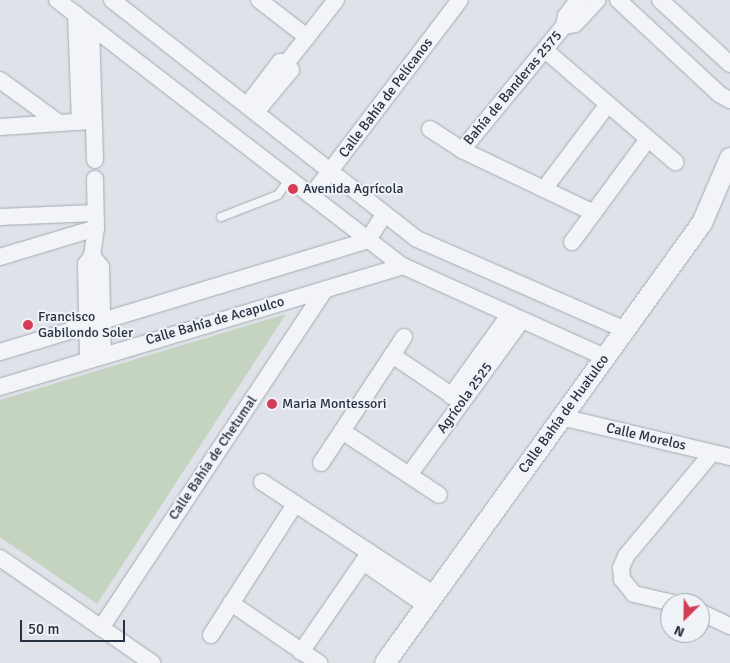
<!DOCTYPE html>
<html>
<head>
<meta charset="utf-8">
<style>
  body { margin:0 }
  #map { position:relative; width:730px; height:663px; overflow:hidden; background:#dfe3e9; font-family:Signika,sans-serif }
  div>[style] { position:absolute }
  [style*='--x'] { left:calc(var(--x)*1px); top:calc(var(--y)*1px); width:calc(var(--w)*1px); rotate:calc(var(--a)*1deg) }
  .green>* { inset:0; background:#c5d4c0 }
  .roads { filter:drop-shadow(0 0 1px #a4aab3) drop-shadow(0 0 1px #a4aab3) }
  .service>* { height:8px; margin:-4px; padding:0 4px; transform-origin:4px; border-radius:4px; background:#f2f4f7 }
  .minor>* { height:16px; margin:-8px; padding:0 8px; transform-origin:8px; border-radius:8px; background:#f2f4f7 }
  .tertiary>* { height:20px; margin:-10px; padding:0 10px; transform-origin:10px; border-radius:10px; background:#f2f4f7 }
  .dots>* { width:14px; height:14px; translate:-50% -50%; box-sizing:border-box; border:2px solid #eff2f7; border-radius:50% }
  span { translate:-50% -50%; white-space:nowrap; text-align:center; line-height:1.15; -webkit-text-stroke:4px #eff2f7; paint-order:stroke }
  .street-label { font-size:14px; color:#273141 }
  .poi-label { font-size:14px; color:#273141 }
  .left { translate:0 -50%; text-align:left }
  .north { position:absolute; left:660px; top:593px; width:50px; height:50px; box-sizing:border-box; background:#eff2f7; border:1px solid #9fa5ae; border-radius:50%; rotate:203deg; font-size:14px; font-weight:700; line-height:20px; text-align:center; color:#273141 }
  .north::after { content:''; display:block; margin:auto; width:18px; height:22px; background:#d43e55; clip-path:polygon(50% 0,100% 100%,50% 72%,0 100%) }
  .scale { position:absolute; left:20px; top:620px; width:105px; height:22px; box-sizing:border-box; border:2px solid #273141; border-top:0; padding-left:6px; font-size:15px; line-height:18px; white-space:nowrap; color:#273141; -webkit-text-stroke:4px #eff2f7; paint-order:stroke }
</style>
</head>
<body>
<div id="map">
  <div class="green">
    <div style="clip-path:polygon(286px 314px,97px 604px,0 537px,0 400px)"></div>
  </div>
  <div class="roads">
    <div class="service">
      <div style="--x:221;--y:217;--w:61;--a:-21.1"></div>
      <div style="--x:278;--y:195;--w:19;--a:-55"></div>
    </div>
    <div class="minor">
      <div style="--x:57;--y:0;--w:436;--a:37.6"></div>
      <div style="--x:403;--y:266;--w:222;--a:24.3"></div>
      <div style="--x:112;--y:0;--w:387;--a:38.1"></div>
      <div style="--x:417;--y:239;--w:227;--a:23.6"></div>
      <div style="--x:259;--y:0;--w:61;--a:37.6"></div>
      <div style="--x:618;--y:0;--w:138;--a:42.9"></div>
      <div style="--x:719;--y:94;--w:13;--a:29"></div>
      <div style="--x:660;--y:0;--w:95;--a:42.4"></div>
      <div style="--x:76;--y:14;--w:108;--a:87.9"></div>
      <div style="--x:91;--y:26;--w:134;--a:88.3"></div>
      <div style="--x:564;--y:26;--w:11;--a:-10"></div>
      <div style="--x:575;--y:24;--w:33;--a:-47"></div>
      <div style="--x:545;--y:50;--w:172;--a:40.7"></div>
      <div style="--x:281;--y:70;--w:89;--a:-51.8"></div>
      <div style="--x:0;--y:80;--w:73;--a:36.1"></div>
      <div style="--x:248;--y:104;--w:53;--a:-52.7"></div>
      <div style="--x:280;--y:62;--w:6;--a:81"></div>
      <div style="--x:257;--y:111;--w:53;--a:-50.3"></div>
      <div style="--x:291;--y:70;--w:7;--a:180"></div>
      <div style="--x:0;--y:127;--w:90;--a:-3.8"></div>
      <div style="--x:430;--y:129;--w:38;--a:33"></div>
      <div style="--x:462;--y:150;--w:146;--a:25.5"></div>
      <div style="--x:462;--y:150;--w:161;--a:-50.6"></div>
      <div style="--x:564;--y:26;--w:10;--a:-79"></div>
      <div style="--x:566;--y:16;--w:20;--a:-53"></div>
      <div style="--x:544;--y:189;--w:106;--a:-53"></div>
      <div style="--x:311;--y:196;--w:246;--a:-52.8"></div>
      <div style="--x:0;--y:217;--w:95;--a:-2.4"></div>
      <div style="--x:572;--y:242;--w:128;--a:-53.6"></div>
      <div style="--x:92;--y:256;--w:14;--a:51"></div>
      <div style="--x:101;--y:267;--w:87;--a:88.7"></div>
      <div style="--x:0;--y:257;--w:100;--a:-16.8"></div>
      <div style="--x:0;--y:352;--w:385;--a:-16.9"></div>
      <div style="--x:368;--y:240;--w:31;--a:-58"></div>
      <div style="--x:392;--y:355;--w:82;--a:34.1"></div>
      <div style="--x:88;--y:359;--w:95;--a:-91.2"></div>
      <div style="--x:86;--y:264;--w:10;--a:-53"></div>
      <div style="--x:92;--y:256;--w:28;--a:-82"></div>
      <div style="--x:96;--y:228;--w:49;--a:-91.2"></div>
      <div style="--x:0;--y:387;--w:421;--a:-16.7"></div>
      <div style="--x:451;--y:396;--w:101;--a:-54.3"></div>
      <div style="--x:561;--y:417;--w:174;--a:13.3"></div>
      <div style="--x:342;--y:431;--w:116;--a:33.4"></div>
      <div style="--x:321;--y:463;--w:151;--a:-56.6"></div>
      <div style="--x:409;--y:475;--w:192;--a:-53.9"></div>
      <div style="--x:262;--y:482;--w:204;--a:33.2"></div>
      <div style="--x:0;--y:558;--w:185;--a:34.6"></div>
      <div style="--x:363;--y:562;--w:75;--a:34.7"></div>
      <div style="--x:231;--y:603;--w:107;--a:34.3"></div>
      <div style="--x:673;--y:603;--w:40;--a:-167"></div>
      <div style="--x:634;--y:594;--w:19;--a:-129"></div>
      <div style="--x:622;--y:579;--w:11;--a:-95"></div>
      <div style="--x:621;--y:568;--w:13;--a:-67"></div>
      <div style="--x:626;--y:556;--w:134;--a:-50.1"></div>
      <div style="--x:700;--y:612;--w:33;--a:25"></div>
      <div style="--x:101;--y:628;--w:406;--a:-56.5"></div>
      <div style="--x:211;--y:635;--w:156;--a:-57.3"></div>
      <div style="--x:301;--y:652;--w:121;--a:-55.4"></div>
    </div>
    <div class="tertiary">
      <div style="--x:385;--y:663;--w:542;--a:-54.23"></div>
      <div style="--x:702;--y:223;--w:71;--a:-66.7"></div>
    </div>
  </div>
  <div class="dots">
    <div style="left:293px;top:189px;background:#d43e55"></div>
    <div style="left:28px;top:325px;background:#d43e55"></div>
    <div style="left:272px;top:404px;background:#d43e55"></div>
  </div>
  <div class="street-label">
    <span style="left:513px;top:88px;rotate:-50deg">Bahía de Banderas 2575</span>
    <span style="left:386px;top:98px;rotate:-53deg">Calle Bahía de Pelícanos</span>
    <span style="left:215px;top:321px;rotate:-16deg">Calle Bahía de Acapulco</span>
    <span style="left:465px;top:398px;rotate:-54deg">Agrícola 2525</span>
    <span style="left:564px;top:414px;rotate:-54deg">Calle Bahía de Huatulco</span>
    <span style="left:646px;top:437px;rotate:13deg">Calle Morelos</span>
    <span style="left:213px;top:458px;rotate:-56deg">Calle Bahía de Chetumal</span>
  </div>
  <div class="poi-label">
    <span class="left" style="left:303px;top:189px">Avenida Agrícola</span>
    <span class="left" style="left:38px;top:325px">Francisco<br>Gabilondo Soler</span>
    <span class="left" style="left:282px;top:404px">Maria Montessori</span>
  </div>
  <div class="north">N</div>
  <div class="scale">50 m</div>
</div>
</body>
</html>
